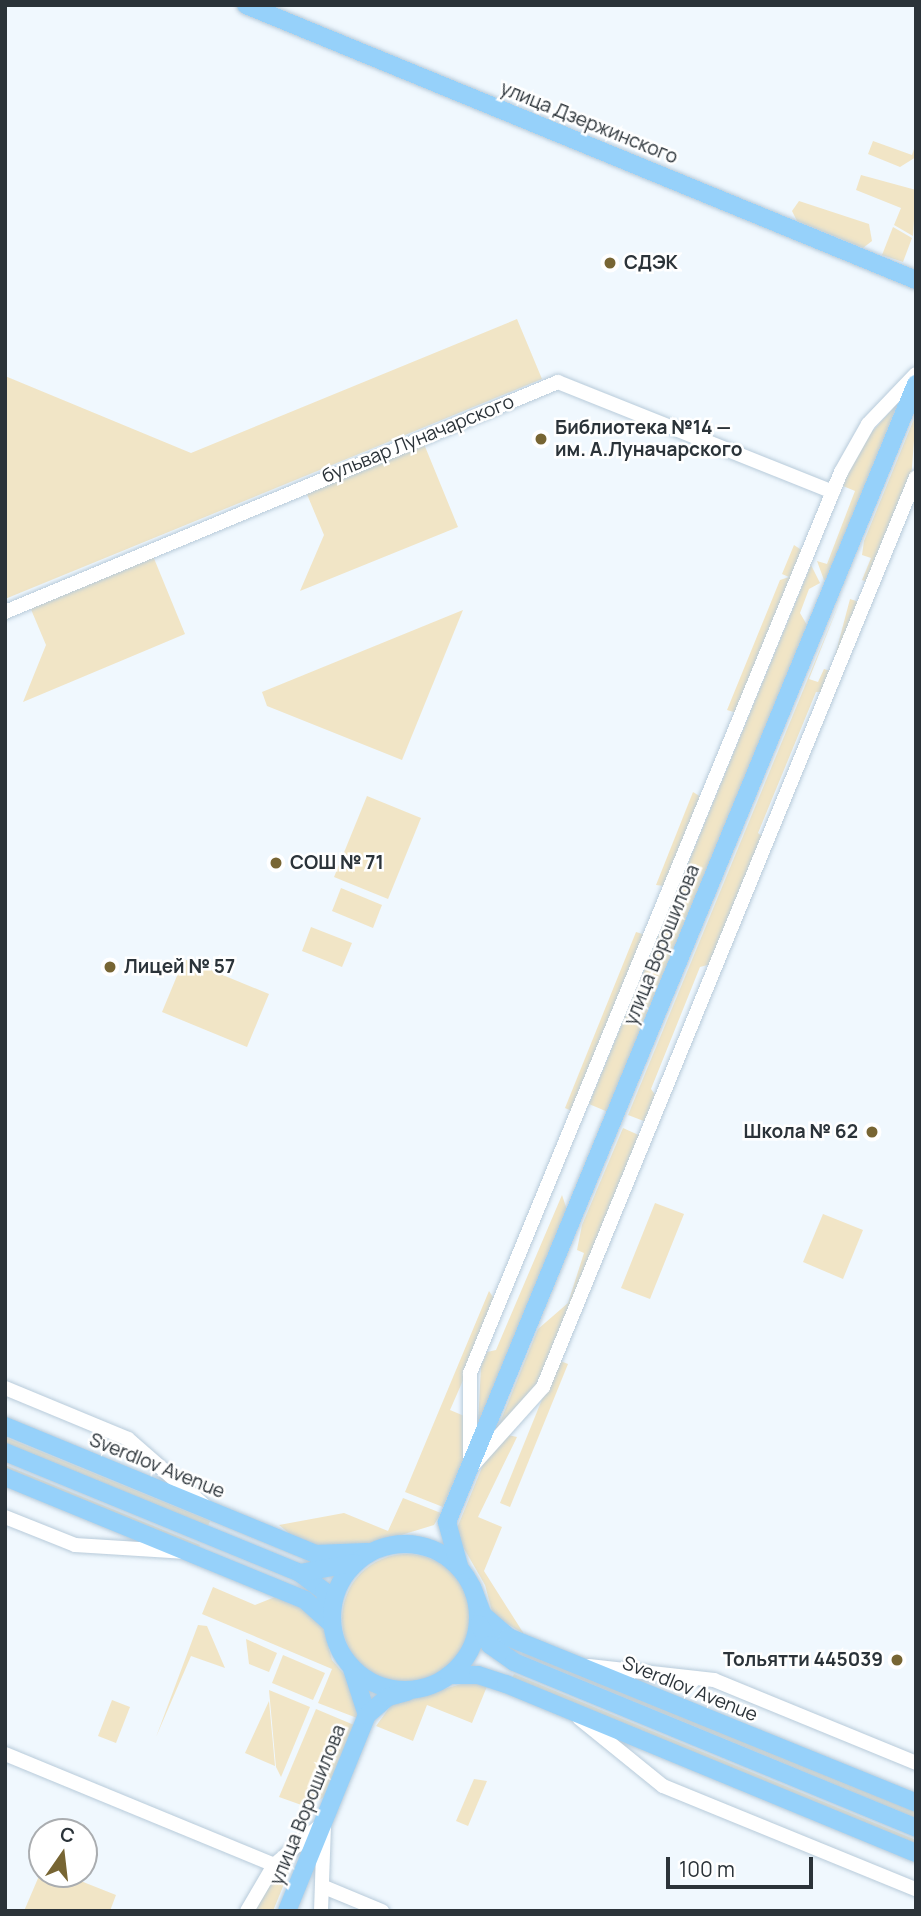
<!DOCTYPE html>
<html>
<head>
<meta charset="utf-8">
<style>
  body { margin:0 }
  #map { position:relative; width:921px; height:1916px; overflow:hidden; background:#f0f8fe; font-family:Manrope,sans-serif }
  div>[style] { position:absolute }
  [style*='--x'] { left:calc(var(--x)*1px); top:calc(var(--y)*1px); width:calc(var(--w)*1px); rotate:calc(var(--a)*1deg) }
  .green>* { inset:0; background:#f1e5c6 }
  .round { border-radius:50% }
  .roads { filter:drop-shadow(0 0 2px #b8cbda) drop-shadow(0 0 2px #b8cbda) }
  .minor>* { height:14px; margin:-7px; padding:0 7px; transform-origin:7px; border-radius:7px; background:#fff }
  .major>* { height:18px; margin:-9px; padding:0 9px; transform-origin:9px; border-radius:9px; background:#96d1fa }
  .major>.ring { margin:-9px; padding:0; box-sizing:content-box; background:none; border:18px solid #96d1fa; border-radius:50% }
  .dots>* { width:19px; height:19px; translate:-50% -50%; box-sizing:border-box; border:4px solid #fff; border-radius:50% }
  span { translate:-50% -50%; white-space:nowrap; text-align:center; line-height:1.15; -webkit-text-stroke:5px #fff; paint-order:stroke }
  .street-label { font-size:19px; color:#2b3339 }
  .poi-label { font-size:19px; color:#2b3339; font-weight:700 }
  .left { translate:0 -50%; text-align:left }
  .right { translate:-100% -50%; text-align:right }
  .frame { position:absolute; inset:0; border:7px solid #2b3339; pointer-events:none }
  .north { position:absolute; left:28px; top:1818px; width:70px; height:70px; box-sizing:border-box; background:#fff; border:2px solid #aaadb0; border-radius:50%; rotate:14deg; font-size:19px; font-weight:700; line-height:28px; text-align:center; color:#2b3339 }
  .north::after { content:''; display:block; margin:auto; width:24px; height:32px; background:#776533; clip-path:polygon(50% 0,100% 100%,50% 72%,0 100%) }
  .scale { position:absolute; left:666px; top:1857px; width:147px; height:32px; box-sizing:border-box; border:4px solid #2b3339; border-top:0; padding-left:9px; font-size:21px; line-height:24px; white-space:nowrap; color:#2b3339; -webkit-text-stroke:5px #fff; paint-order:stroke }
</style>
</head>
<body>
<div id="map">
  <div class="green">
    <div style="clip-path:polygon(873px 141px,912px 155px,914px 149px,916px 157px,900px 167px,868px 154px)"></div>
    <div style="clip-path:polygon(861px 175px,916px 190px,913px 236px,894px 225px,901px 208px,856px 190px)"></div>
    <div style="clip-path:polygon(799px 201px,869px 224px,872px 241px,863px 248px,797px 221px,792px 211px)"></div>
    <div style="clip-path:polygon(893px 227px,912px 238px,903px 262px,882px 255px)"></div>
    <div style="clip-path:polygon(517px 319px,542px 379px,5px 599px,5px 376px,191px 453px)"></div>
    <div style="clip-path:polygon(898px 403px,826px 581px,824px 580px,817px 561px,827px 564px,855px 491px,843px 486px,860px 445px)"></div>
    <div style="clip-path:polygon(916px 414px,911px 480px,870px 583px,862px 580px,871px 558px,862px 555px,864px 541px)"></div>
    <div style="clip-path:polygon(424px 444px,458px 527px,300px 591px,324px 535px,306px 492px)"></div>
    <div style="clip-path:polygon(794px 545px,803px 551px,737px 713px,727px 710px,780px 580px,789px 577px,782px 574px)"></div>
    <div style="clip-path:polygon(153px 556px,185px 634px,23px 702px,46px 645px,30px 607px)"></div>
    <div style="clip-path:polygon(811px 565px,820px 583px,809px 589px,800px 613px,807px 625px,608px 1112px,589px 1104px)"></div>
    <div style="clip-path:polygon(842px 596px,809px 679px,818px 682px,824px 669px,831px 671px,850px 599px,862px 603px,822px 692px,816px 692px,758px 833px,763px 837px,715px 963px,700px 967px,651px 1089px,659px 1100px,649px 1123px,628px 1115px)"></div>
    <div style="clip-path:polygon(463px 610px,402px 760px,267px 706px,262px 692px)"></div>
    <div style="clip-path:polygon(693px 792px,701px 797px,664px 886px,656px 885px)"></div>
    <div style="clip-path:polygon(367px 796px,421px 818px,388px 899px,334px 877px)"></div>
    <div style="clip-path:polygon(341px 888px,382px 905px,373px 928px,332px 911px)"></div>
    <div style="clip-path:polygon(311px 927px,352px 943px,342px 967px,302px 951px)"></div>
    <div style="clip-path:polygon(636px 932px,646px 935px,574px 1112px,565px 1108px)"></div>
    <div style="clip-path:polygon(184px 959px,269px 994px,247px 1047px,162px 1012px)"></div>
    <div style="clip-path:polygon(623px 1128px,643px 1137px,541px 1380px,496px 1432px,538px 1329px,568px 1303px,584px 1253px,577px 1250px,582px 1225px)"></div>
    <div style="clip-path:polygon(562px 1195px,567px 1210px,478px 1425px,481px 1366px,487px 1352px,496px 1350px)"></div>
    <div style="clip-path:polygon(655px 1203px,684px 1214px,650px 1299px,621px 1288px)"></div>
    <div style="clip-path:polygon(823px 1214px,863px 1230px,843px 1279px,803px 1262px)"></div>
    <div style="clip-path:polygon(489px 1291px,497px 1303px,450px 1410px,469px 1418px,465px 1455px,443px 1507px,405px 1492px)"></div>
    <div style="clip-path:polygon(558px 1360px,568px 1364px,510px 1507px,500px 1503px)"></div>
    <div style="clip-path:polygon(508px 1435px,517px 1437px,478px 1517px,502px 1527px,484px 1571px,524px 1634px,493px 1615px,485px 1585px,455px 1533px,485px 1460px)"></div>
    <div style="clip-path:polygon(5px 1437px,210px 1521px,208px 1526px,5px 1443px)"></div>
    <div style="clip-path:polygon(5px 1465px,200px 1545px,198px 1550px,5px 1471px)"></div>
    <div style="clip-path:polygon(403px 1498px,441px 1513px,434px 1525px,349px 1551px,301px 1543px,279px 1525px,344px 1513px,388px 1531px)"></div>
    <div class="round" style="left:342px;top:1554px;width:130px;height:130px"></div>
    <div style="clip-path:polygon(213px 1587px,255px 1605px,275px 1597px,311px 1612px,322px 1622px,332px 1660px,361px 1694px,357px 1718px,318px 1703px,332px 1669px,202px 1614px)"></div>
    <div style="clip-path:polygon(198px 1625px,207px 1626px,225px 1668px,191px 1656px,156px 1737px)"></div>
    <div style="clip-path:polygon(246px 1639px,277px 1653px,269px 1672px,249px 1664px)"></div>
    <div style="clip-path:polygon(524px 1650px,916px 1812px,916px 1818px,522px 1655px)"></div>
    <div style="clip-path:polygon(283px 1655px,325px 1673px,313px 1700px,272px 1683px)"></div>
    <div style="clip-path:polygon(514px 1674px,916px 1840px,916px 1845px,512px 1678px)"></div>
    <div style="clip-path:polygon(468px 1682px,488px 1684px,472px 1723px,427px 1705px,413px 1741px,376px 1726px,392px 1704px)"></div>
    <div style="clip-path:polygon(269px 1690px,310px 1707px,281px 1777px,276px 1767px)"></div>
    <div style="clip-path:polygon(112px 1700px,130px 1707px,116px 1743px,98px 1736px)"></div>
    <div style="clip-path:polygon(269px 1701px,275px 1766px,245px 1753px)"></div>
    <div style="clip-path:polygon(316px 1709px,354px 1725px,324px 1797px,307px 1807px,279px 1797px)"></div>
    <div style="clip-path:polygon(474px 1779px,487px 1781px,468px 1826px,456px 1821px)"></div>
    <div style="clip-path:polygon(299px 1847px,273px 1911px,253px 1911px,271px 1876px)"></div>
    <div style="clip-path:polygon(42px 1869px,42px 1874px,63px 1874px,116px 1895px,110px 1911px,24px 1911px)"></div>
  </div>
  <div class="roads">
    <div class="minor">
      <div style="--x:5;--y:612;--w:599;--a:-22.58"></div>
      <div style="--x:558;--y:382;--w:296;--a:21.8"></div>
      <div style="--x:5;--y:1388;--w:133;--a:22.5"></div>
      <div style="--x:128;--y:1439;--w:105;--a:41.1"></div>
      <div style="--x:470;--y:1459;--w:86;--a:-90"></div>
      <div style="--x:470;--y:1373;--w:974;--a:-67.62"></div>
      <div style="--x:841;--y:472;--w:55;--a:-60.6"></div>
      <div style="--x:868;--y:424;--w:69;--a:-46.2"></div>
      <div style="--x:474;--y:1464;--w:103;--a:-48.1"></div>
      <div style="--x:543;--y:1387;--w:983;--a:-67.71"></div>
      <div style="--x:5;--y:1517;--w:75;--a:21.8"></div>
      <div style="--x:75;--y:1545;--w:112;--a:3.6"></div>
      <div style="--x:589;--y:1666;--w:126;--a:6.4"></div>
      <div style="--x:714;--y:1680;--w:218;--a:22.3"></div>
      <div style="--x:579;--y:1718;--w:108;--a:39"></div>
      <div style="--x:663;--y:1786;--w:273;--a:22.2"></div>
      <div style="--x:5;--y:1754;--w:291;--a:22.4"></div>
      <div style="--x:324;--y:1887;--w:63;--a:22.5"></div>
      <div style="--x:247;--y:1911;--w:53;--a:-59.6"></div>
      <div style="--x:274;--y:1865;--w:65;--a:-40.6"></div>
      <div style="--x:321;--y:1911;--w:84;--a:-88"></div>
    </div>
    <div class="major">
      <div style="--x:246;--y:5;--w:724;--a:22.32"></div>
      <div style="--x:5;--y:1426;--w:335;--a:22.4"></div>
      <div style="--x:315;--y:1554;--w:52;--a:-2.2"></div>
      <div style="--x:5;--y:1452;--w:319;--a:22.3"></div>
      <div style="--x:300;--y:1573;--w:30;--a:37"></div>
      <div style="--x:324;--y:1591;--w:22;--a:72"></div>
      <div style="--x:5;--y:1477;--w:324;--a:22.3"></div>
      <div style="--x:305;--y:1600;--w:36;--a:42"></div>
      <div class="ring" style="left:332px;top:1544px;width:128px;height:128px"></div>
      <div style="--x:459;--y:1566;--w:46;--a:-105.3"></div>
      <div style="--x:447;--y:1522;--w:1231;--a:-67.6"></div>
      <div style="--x:300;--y:1573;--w:55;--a:-10.5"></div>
      <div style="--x:472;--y:1587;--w:30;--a:69"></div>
      <div style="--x:483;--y:1615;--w:33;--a:41"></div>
      <div style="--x:508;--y:1637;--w:440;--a:22.1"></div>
      <div style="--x:479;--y:1624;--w:24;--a:62"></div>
      <div style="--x:490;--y:1645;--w:29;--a:35"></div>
      <div style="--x:514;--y:1662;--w:435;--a:22.4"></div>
      <div style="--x:352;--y:1669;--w:48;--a:71.9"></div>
      <div style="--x:449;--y:1675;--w:29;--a:0"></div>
      <div style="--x:478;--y:1675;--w:29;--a:18"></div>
      <div style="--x:506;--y:1684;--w:443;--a:22.4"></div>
      <div style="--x:287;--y:1911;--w:212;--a:-67.8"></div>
      <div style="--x:367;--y:1715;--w:28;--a:-41"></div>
      <div style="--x:388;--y:1697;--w:20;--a:-15"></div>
    </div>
  </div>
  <div class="dots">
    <div style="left:610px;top:263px;background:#776533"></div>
    <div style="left:541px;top:439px;background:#776533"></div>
    <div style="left:276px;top:863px;background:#776533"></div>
    <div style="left:110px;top:967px;background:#776533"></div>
    <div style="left:872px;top:1132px;background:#776533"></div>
    <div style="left:897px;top:1660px;background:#776533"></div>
  </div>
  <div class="street-label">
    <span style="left:589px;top:123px;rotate:22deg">улица Дзержинского</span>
    <span style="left:418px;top:439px;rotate:-22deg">бульвар Луначарского</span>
    <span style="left:662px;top:945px;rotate:-68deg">улица Ворошилова</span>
    <span style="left:157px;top:1466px;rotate:22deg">Sverdlov Avenue</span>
    <span style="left:690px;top:1689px;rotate:22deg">Sverdlov Avenue</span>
    <span style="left:308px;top:1805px;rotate:-68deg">улица Ворошилова</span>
  </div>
  <div class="poi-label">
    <span class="left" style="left:624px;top:263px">СДЭК</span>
    <span class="left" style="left:555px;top:439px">Библиотека №14 —<br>им. А.Луначарского</span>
    <span class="left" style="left:290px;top:863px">СОШ № 71</span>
    <span class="left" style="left:124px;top:967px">Лицей № 57</span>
    <span class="right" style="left:858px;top:1132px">Школа № 62</span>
    <span class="right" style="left:883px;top:1660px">Тольятти 445039</span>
  </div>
  <div class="frame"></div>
  <div class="north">С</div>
  <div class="scale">100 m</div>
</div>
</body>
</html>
